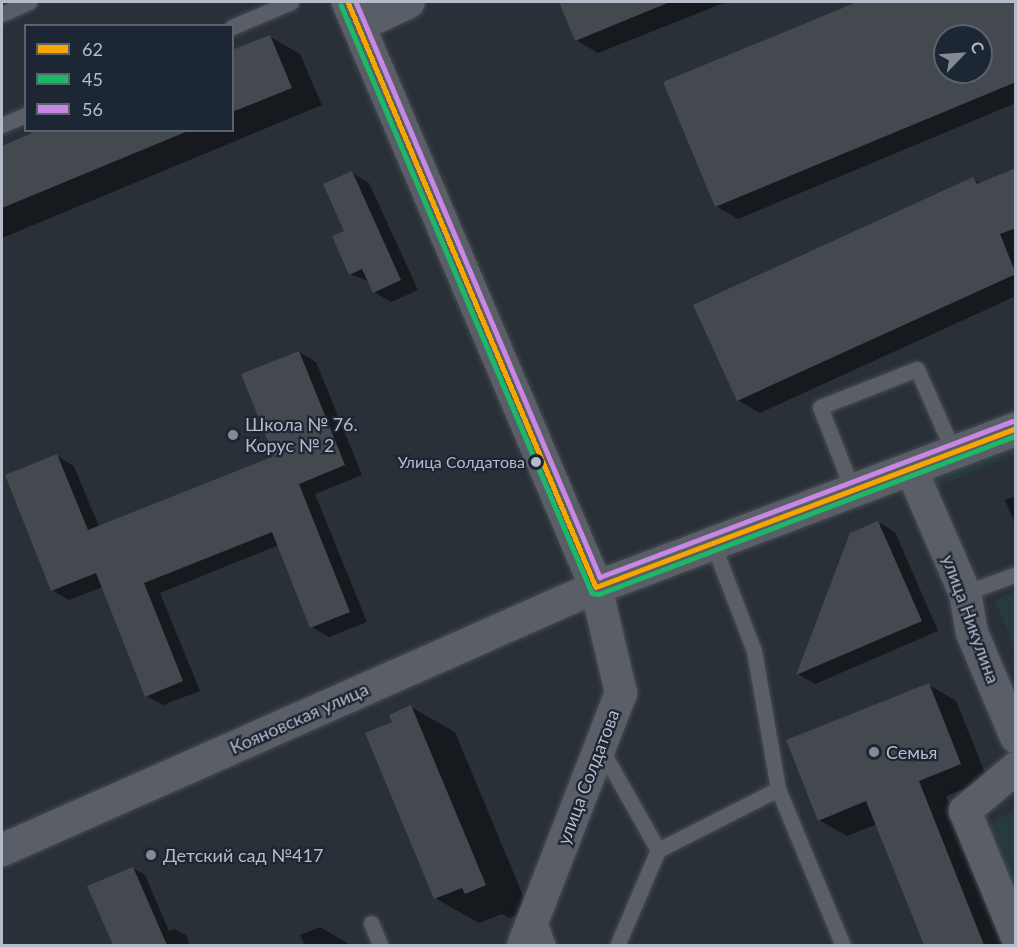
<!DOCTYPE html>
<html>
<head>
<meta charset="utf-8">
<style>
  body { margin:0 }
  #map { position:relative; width:1017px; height:947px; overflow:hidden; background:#2a3038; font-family:Lato,sans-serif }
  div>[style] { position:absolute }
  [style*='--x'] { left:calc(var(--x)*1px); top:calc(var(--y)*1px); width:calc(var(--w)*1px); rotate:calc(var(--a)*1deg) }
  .green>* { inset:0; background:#273a3e }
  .shadow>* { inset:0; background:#0007 }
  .building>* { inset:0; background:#444950 }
  .roads { filter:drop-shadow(0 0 2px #484c53) drop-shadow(0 0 2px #484c53) }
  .service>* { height:15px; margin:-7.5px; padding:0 7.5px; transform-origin:7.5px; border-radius:7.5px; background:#5a5e66 }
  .minor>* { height:32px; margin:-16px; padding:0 16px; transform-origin:16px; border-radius:16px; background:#5a5e66 }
  .tertiary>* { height:33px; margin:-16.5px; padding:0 16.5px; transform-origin:16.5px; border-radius:16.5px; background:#5a5e66 }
  .bus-1>* { height:4.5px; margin:-2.25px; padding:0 2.25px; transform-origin:2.25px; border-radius:2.25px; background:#f7a600 }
  .bus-2>* { height:4.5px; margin:-2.25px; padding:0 2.25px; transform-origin:2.25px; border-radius:2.25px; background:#1ab867 }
  .bus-3>* { height:4.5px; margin:-2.25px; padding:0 2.25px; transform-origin:2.25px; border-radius:2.25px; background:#c787e3 }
  .dots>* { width:16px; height:16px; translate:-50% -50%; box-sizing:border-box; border:3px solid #1d2633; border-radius:50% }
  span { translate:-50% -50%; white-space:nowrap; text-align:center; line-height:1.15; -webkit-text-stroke:4.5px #1d2633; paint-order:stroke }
  .bus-label { font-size:16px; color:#b4bcc9 }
  .right { translate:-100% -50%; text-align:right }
  .poi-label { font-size:18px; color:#b4bcc9 }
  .left { translate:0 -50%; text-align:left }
  .street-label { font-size:18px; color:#b4bcc9 }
  .frame { position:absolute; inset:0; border:3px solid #b4bcc9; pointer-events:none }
  .legend { position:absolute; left:24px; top:24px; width:210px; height:108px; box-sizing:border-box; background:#1d2633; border:2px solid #59626f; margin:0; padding:8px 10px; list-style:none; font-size:18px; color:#b4bcc9 }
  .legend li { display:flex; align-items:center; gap:12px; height:30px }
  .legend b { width:30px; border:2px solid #59626f }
  .north { position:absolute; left:933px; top:24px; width:60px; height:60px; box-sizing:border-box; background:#1d2633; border:2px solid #59626f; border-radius:50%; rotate:65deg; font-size:16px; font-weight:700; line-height:24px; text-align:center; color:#b4bcc9 }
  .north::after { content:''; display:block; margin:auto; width:21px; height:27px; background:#848b96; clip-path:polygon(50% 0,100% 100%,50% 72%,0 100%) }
</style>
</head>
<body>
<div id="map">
  <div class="green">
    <div style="clip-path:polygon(1015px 447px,1015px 455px,931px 489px,926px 483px)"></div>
    <div style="clip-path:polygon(1015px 592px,1015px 649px,995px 600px)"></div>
    <div style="clip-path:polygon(1015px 809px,1015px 912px,986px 827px)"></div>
  </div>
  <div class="shadow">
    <div style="clip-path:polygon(560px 2px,726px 2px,598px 53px,576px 40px)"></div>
    <div style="clip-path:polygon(evenodd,861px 2px,1016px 2px,1016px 103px,738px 219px,716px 206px,665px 83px,861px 2px,945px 36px,981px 36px,981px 72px,945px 72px,945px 36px)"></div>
    <div style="clip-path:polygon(269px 36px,300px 54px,322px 105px,2px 238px,2px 148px,43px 130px,232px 130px,232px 52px)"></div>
    <div style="clip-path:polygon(1016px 170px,1016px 296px,760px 413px,738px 400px,973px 179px,982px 184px)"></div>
    <div style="clip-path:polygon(352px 173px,369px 183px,418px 290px,391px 302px,374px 292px,370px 282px,350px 274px,346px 231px)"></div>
    <div style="clip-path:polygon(299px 352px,316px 362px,362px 475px,315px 494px,367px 622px,329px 637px,312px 627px,279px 545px,160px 593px,200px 691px,163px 705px,146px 696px,103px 587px,69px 600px,52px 590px,57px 456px,74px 466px,99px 527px,275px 456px)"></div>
    <div style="clip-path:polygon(1016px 496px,1016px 526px,1005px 500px)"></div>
    <div style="clip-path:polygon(878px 522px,895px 532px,938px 631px,815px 684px,798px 674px,852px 534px)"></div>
    <div style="clip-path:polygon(929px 685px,956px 701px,988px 780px,946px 796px,1005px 946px,925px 946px,877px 824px,847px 836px,819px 820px)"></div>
    <div style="clip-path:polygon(411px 707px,455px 732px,529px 910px,509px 918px,502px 914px,479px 923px,435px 898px,394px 722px)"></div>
    <div style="clip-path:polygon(133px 868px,145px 875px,169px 931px,174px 929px,186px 935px,190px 946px,114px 946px,89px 887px)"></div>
    <div style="clip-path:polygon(320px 927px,352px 946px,297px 946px,304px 943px,300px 935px)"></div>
  </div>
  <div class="building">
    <div style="clip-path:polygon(559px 2px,670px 2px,575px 41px)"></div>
    <div style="clip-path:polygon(evenodd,857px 2px,1016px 2px,1016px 82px,715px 207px,663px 82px,857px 2px,945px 36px,981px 36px,981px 72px,945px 72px,945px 36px)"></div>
    <div style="clip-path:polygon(270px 35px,292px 88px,232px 112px,232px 50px)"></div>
    <div style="clip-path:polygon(39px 130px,188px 130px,188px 131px,2px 208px,2px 146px)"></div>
    <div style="clip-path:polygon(1016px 168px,1016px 228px,1000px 234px,1016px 274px,737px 401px,693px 305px,973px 177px,977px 184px)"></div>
    <div style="clip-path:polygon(352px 171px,401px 280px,373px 293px,362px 269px,349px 275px,332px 236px,344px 231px,323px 184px)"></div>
    <div style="clip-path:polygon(299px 351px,345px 465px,299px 484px,350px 612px,310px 628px,272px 532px,144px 583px,183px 681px,145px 697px,96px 573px,51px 591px,5px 475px,57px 454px,88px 530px,274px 456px,241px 374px)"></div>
    <div style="clip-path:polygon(878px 521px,922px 621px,796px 675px,850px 533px)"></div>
    <div style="clip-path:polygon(929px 683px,961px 764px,919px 781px,984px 945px,924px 945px,866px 801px,818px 821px,786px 740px)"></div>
    <div style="clip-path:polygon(411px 705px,486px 885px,465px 894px,462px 888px,434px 899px,365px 733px,392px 722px,389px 715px)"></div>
    <div style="clip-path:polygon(133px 867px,167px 945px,113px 945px,87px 886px)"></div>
  </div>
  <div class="roads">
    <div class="service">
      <div style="--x:2;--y:14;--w:30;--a:-24"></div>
      <div style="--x:232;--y:27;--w:64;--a:-23"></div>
      <div style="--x:2;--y:125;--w:26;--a:-23"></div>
      <div style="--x:853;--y:491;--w:90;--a:-111.4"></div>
      <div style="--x:820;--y:407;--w:104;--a:-21.4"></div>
      <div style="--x:917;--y:369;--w:92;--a:66.2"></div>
      <div style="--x:713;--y:544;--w:115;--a:69"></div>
      <div style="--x:754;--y:651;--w:140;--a:80.1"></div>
      <div style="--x:965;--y:593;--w:54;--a:-20.4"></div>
      <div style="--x:600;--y:747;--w:118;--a:60.6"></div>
      <div style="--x:658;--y:850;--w:135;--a:-26.9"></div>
      <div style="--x:778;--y:789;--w:170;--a:67.5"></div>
      <div style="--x:538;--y:918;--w:30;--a:70"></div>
      <div style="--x:371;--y:923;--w:25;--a:67"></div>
      <div style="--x:617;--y:946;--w:104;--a:-66.9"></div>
    </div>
    <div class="minor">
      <div style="--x:358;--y:26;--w:56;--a:-25.2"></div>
      <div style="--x:911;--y:469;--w:135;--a:66.5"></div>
      <div style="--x:965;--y:593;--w:41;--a:80.1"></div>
      <div style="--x:972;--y:633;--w:113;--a:67.1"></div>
      <div style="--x:1016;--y:768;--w:67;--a:139.9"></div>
      <div style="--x:965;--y:811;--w:134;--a:67.6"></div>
      <div style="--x:2;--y:850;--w:650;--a:-23.88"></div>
      <div style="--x:596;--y:587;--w:109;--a:76.7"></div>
      <div style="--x:621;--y:693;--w:271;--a:111.2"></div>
    </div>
    <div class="tertiary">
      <div style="--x:348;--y:2;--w:635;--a:67.03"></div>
      <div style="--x:596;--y:587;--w:449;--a:-20.7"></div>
    </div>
  </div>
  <div class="bus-1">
    <div style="--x:348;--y:2;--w:635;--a:67.03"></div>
    <div style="--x:596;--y:587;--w:449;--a:-20.7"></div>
  </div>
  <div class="bus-2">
    <div style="--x:341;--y:5;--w:639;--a:66.88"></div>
    <div style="--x:592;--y:593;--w:7;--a:8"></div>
    <div style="--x:599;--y:594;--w:446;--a:-20.8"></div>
  </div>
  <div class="bus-3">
    <div style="--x:356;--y:2;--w:625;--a:67.01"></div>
    <div style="--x:600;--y:577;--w:441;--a:-20.7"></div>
  </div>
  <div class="dots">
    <div style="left:233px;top:435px;background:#848b96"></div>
    <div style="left:536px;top:462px;background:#b4bcc9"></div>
    <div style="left:874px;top:752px;background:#848b96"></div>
    <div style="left:151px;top:855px;background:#848b96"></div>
  </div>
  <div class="bus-label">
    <span class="right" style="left:525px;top:462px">Улица Солдатова</span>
  </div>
  <div class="poi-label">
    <span class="left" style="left:245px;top:435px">Школа № 76.<br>Корус № 2</span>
    <span class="left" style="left:886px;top:752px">Семья</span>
    <span class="left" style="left:163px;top:855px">Детский сад №417</span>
  </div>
  <div class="street-label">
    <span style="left:971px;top:619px;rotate:70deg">улица Никулина</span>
    <span style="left:299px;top:718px;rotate:-24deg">Кояновская улица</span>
    <span style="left:588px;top:777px;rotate:-69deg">улица Солдатова</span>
  </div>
  <div class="frame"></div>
  <ul class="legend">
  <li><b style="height:8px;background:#f7a600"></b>62</li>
  <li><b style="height:8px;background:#1ab867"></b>45</li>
  <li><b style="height:8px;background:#c787e3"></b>56</li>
  </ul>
  <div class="north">С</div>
</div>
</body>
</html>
